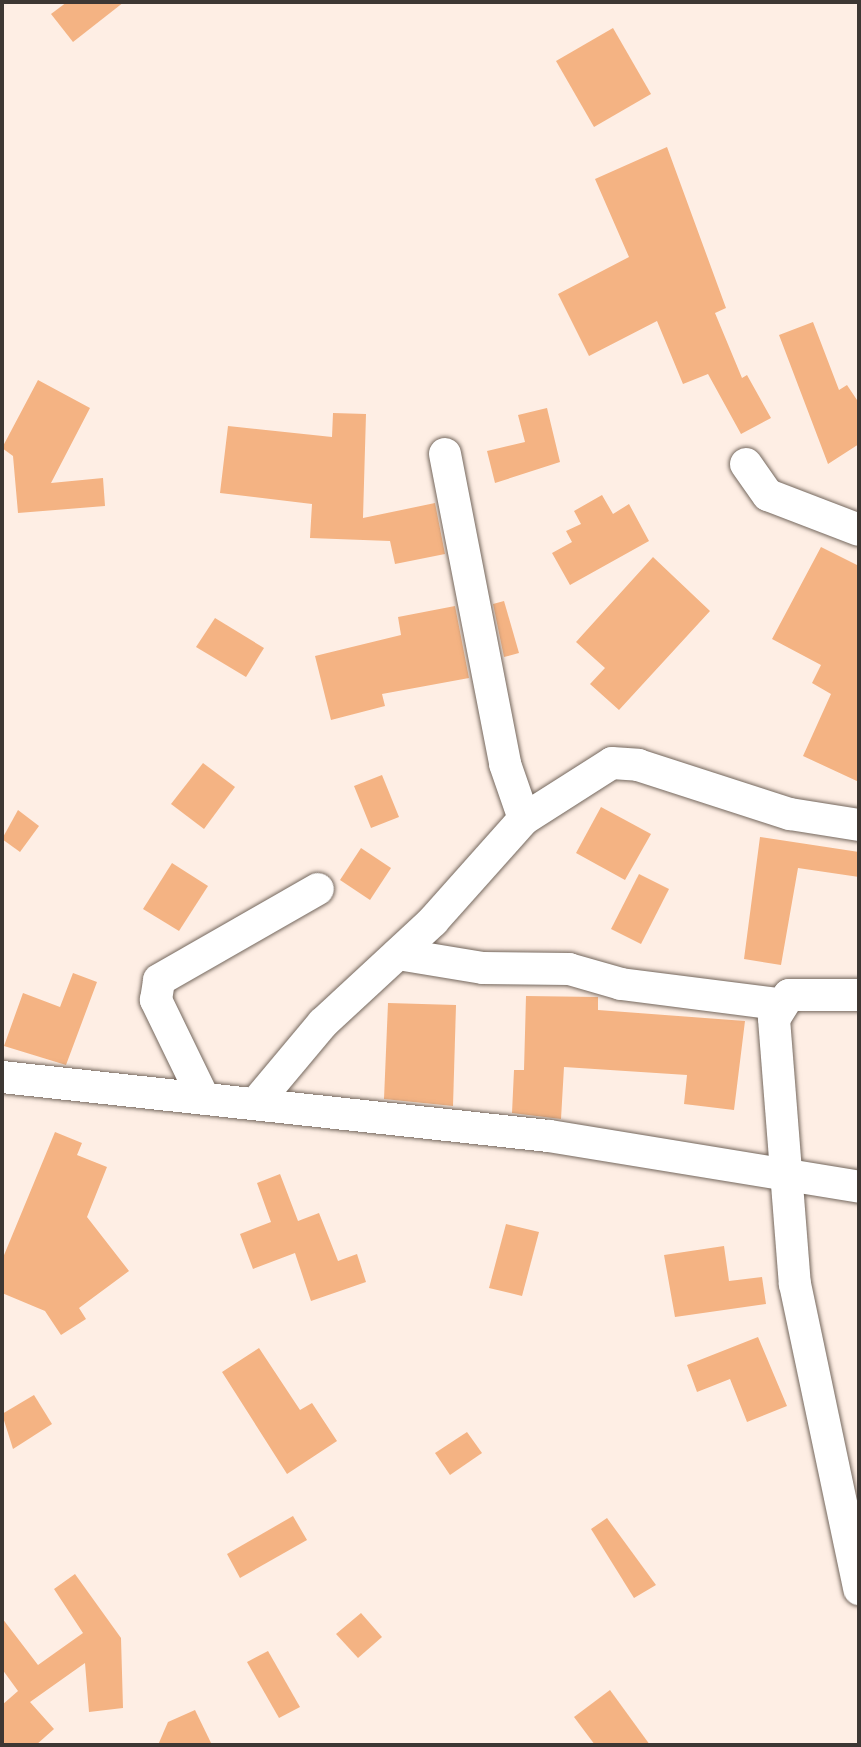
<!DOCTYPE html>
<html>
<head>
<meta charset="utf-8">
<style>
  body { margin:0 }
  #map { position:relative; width:861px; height:1747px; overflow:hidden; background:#feeee4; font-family:"Work Sans",sans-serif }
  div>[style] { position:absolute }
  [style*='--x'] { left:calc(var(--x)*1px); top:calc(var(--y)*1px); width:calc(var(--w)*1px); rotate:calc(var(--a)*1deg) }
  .building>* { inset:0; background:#f4b383 }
  .roads { filter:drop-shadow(0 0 2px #74675d) drop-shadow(0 0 2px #74675d) }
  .minor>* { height:32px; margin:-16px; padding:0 16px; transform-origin:16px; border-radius:16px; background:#fff }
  span { translate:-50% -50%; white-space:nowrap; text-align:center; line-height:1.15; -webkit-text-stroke:6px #feeee4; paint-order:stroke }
  .frame { position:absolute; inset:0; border:4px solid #3d3733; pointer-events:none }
</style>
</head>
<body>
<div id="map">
  <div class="building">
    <div style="clip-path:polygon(67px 2px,124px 2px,73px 42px,51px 14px)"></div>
    <div style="clip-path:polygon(613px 28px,651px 94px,594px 127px,556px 61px)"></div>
    <div style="clip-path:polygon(667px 147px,726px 308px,715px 313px,742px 378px,747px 375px,771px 418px,741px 434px,708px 374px,683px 384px,657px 321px,589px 356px,558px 294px,629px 257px,595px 179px)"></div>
    <div style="clip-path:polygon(813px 322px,839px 390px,847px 385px,859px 403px,859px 444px,828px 464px,779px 335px)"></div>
    <div style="clip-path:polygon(38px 380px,90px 408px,51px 483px,103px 478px,105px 506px,18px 513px,13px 456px,2px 448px)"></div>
    <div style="clip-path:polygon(547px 408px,560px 462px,495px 483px,487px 451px,525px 442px,518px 415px)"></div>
    <div style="clip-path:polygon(333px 413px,366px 414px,363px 518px,435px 503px,445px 554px,395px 564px,390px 541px,310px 538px,312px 504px,220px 493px,228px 426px,332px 437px)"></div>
    <div style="clip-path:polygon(602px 495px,613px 514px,629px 504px,649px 541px,570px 585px,552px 553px,572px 542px,566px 531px,581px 524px,574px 511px)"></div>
    <div style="clip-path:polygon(821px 547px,859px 566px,859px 782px,803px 756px,831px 694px,812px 683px,821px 665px,772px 639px)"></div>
    <div style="clip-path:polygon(653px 557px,710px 611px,619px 710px,590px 684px,605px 668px,576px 642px)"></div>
    <div style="clip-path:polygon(504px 601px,519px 653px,504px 657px,493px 604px)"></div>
    <div style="clip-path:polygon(455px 606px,469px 678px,382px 694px,385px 706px,331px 720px,315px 656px,401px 635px,398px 617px)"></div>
    <div style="clip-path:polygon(215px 618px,264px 648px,246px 677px,196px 647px)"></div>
    <div style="clip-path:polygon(203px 763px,235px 787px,204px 829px,171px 804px)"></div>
    <div style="clip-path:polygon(382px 775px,399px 817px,371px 828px,354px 786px)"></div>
    <div style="clip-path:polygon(601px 807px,651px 834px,625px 880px,576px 853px)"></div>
    <div style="clip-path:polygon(18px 810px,39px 826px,20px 852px,2px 839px)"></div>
    <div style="clip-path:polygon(760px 837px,859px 852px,859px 877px,798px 868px,781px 965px,744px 959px)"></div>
    <div style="clip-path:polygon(361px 848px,391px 868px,370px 900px,340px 880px)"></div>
    <div style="clip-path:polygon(172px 863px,208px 886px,179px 931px,143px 909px)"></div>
    <div style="clip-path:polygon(639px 874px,669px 889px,641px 944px,611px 929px)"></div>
    <div style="clip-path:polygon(73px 973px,97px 982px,66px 1065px,4px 1046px,23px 993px,60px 1007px)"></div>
    <div style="clip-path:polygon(526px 996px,598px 997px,598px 1010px,745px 1021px,734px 1110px,684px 1104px,687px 1075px,564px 1067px,561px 1119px,512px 1113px,514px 1070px,524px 1070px)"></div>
    <div style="clip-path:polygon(388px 1003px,456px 1005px,453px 1106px,384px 1099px)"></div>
    <div style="clip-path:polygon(55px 1132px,82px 1143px,77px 1155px,107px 1167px,87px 1217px,129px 1271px,79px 1308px,86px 1319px,61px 1335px,45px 1311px,2px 1293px,2px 1260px)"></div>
    <div style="clip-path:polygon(280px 1174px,298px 1221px,319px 1213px,338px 1261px,357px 1254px,366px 1282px,311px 1301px,295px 1253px,253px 1269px,240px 1234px,271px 1222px,257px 1183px)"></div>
    <div style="clip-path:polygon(506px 1224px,539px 1232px,522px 1296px,489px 1288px)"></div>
    <div style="clip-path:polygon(724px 1246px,729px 1281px,762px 1277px,766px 1304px,675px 1317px,664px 1255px)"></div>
    <div style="clip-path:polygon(758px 1337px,787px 1406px,747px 1422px,730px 1379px,697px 1392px,687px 1365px)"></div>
    <div style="clip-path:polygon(259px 1348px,300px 1410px,312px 1403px,337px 1441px,287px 1474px,222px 1372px)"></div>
    <div style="clip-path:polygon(34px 1395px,52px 1424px,13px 1449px,2px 1414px)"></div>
    <div style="clip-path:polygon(467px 1432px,482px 1453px,450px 1475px,435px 1453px)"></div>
    <div style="clip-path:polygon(293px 1516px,307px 1540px,240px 1578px,227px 1554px)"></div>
    <div style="clip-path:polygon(607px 1518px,656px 1585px,634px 1598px,591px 1529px)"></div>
    <div style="clip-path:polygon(75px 1574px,121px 1638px,123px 1708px,89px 1712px,85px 1663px,30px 1702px,54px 1729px,36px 1745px,2px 1745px,2px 1705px,18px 1691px,2px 1669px,2px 1618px,38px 1665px,83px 1633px,54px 1589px)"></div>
    <div style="clip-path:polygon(361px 1613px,382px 1637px,358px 1658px,336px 1634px)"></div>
    <div style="clip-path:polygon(268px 1651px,300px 1707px,279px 1718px,247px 1662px)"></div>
    <div style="clip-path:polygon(610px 1690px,650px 1745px,595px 1745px,574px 1717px)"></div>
    <div style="clip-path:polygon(195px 1710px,212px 1745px,158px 1745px,168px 1722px)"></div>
  </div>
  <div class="roads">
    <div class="minor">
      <div style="--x:445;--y:454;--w:316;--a:79"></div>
      <div style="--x:505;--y:764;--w:58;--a:70.9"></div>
      <div style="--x:746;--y:464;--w:38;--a:55"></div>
      <div style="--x:768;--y:495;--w:97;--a:21"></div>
      <div style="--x:398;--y:954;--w:86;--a:9.4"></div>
      <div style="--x:483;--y:968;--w:86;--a:0.7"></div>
      <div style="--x:569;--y:969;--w:54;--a:16.1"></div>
      <div style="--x:621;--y:984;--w:157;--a:7.3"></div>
      <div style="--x:859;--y:995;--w:70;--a:180"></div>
      <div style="--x:789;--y:995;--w:28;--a:122"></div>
      <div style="--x:774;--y:1019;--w:266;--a:85.5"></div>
      <div style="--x:795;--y:1284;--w:312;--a:78.1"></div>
      <div style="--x:2;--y:1077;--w:550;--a:6.16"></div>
      <div style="--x:549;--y:1136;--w:314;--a:9.3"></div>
      <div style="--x:203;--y:1097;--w:108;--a:-115.9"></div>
      <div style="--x:156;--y:1000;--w:20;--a:-81"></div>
      <div style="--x:159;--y:980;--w:183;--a:-29.8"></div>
      <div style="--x:256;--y:1103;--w:104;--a:-50.1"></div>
      <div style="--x:323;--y:1023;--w:150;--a:-42.8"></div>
      <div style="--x:433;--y:921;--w:137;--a:-48.3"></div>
      <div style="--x:524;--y:819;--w:104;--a:-32.5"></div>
      <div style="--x:612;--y:763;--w:26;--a:4"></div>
      <div style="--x:638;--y:765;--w:160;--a:17.9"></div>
      <div style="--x:790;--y:814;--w:70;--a:9.1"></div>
    </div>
  </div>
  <div class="frame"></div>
</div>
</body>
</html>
